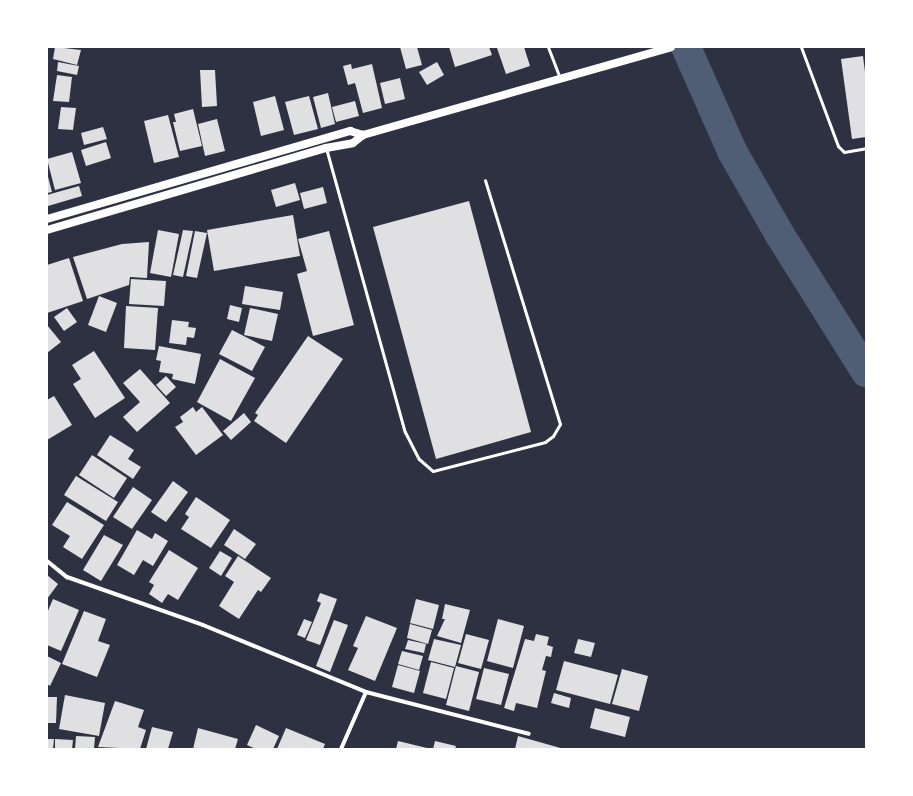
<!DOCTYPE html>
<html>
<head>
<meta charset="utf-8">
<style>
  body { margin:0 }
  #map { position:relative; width:913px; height:796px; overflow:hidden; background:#2d3142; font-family:"Noto Sans",sans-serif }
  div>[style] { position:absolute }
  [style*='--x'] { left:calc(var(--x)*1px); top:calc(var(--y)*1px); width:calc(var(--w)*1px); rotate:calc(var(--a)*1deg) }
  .river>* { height:30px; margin:-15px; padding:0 15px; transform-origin:15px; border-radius:15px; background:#4f5d75 }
  .building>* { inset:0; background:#e0e0e3 }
  .service>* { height:3px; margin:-1.5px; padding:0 1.5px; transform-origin:1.5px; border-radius:1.5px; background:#fff }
  .minor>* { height:4px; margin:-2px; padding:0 2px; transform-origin:2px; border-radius:2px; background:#fff }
  .secondary>* { height:8px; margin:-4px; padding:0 4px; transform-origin:4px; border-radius:4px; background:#fff }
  span { translate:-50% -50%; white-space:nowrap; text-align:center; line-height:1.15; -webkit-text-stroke:4px #fff; paint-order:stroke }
  .frame { position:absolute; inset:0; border:48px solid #fff; pointer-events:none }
</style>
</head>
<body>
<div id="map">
  <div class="river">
    <div style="--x:686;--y:47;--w:114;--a:66.1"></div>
    <div style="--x:732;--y:151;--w:97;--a:60.3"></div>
    <div style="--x:780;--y:235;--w:162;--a:57.9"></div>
  </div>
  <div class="building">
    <div style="clip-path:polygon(55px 47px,81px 50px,77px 65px,53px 59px)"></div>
    <div style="clip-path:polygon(400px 47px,417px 47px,422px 65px,406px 69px)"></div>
    <div style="clip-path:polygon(449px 47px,489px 47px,492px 55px,455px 67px)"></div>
    <div style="clip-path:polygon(524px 47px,530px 66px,506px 74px,497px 48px)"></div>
    <div style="clip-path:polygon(863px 56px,866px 80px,866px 137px,852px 139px,841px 59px)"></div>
    <div style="clip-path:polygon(58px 62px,79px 66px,77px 75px,57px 71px)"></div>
    <div style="clip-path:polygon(437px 62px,444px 75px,427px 85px,419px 72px)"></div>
    <div style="clip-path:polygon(351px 64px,352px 69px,372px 64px,382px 108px,363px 113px,355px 83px,348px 85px,343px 66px)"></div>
    <div style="clip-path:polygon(200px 70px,215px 70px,217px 106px,202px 107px)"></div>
    <div style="clip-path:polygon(57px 75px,72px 77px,69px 102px,53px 101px)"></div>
    <div style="clip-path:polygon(400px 78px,405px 99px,385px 104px,380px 83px)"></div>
    <div style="clip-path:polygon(328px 93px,335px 124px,321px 128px,313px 97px)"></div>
    <div style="clip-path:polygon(275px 96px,284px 130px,261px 136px,253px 102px)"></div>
    <div style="clip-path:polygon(309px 96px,318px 129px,294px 135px,285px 102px)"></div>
    <div style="clip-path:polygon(355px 101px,359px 116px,336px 122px,332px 107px)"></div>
    <div style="clip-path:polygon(61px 107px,76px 108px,73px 130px,58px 129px)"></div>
    <div style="clip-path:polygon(193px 109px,202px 146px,180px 151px,173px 122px,176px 122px,174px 114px)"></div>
    <div style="clip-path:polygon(168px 115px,179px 157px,154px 163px,144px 121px)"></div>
    <div style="clip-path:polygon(217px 119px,225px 151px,205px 156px,198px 124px)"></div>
    <div style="clip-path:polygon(103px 127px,107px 139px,84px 145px,81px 133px)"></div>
    <div style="clip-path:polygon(106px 142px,111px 158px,86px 166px,81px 150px)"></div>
    <div style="clip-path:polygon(72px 152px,81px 183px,55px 190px,47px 159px)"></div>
    <div style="clip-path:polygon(47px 173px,52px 192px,47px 193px)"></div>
    <div style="clip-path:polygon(295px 183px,300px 200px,276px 207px,271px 190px)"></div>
    <div style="clip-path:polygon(79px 186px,82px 196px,48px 206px,47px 195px)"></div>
    <div style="clip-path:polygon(323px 187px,327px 203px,304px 209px,300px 193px)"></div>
    <div style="clip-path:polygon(469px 201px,531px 432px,436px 459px,373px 227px)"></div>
    <div style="clip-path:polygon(293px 215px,300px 256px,214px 271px,207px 230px)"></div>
    <div style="clip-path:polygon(158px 230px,179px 234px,171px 277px,150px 273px)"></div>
    <div style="clip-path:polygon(183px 230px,193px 231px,183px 277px,173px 275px)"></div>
    <div style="clip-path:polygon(195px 231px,207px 233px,197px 278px,186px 276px)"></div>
    <div style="clip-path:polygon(329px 231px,354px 325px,313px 336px,297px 274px,307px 271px,298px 239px)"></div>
    <div style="clip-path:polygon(149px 242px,147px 278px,130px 277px,129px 285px,87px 299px,73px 257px,122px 244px)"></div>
    <div style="clip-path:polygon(69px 258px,83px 301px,47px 313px,47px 265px)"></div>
    <div style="clip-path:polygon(131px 279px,166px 281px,164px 306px,129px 304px)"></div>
    <div style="clip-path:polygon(245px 286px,283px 292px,280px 310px,242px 304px)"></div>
    <div style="clip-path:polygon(99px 296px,117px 303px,106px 332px,88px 325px)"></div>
    <div style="clip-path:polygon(230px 305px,242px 308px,239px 322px,227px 319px)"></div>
    <div style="clip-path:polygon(126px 306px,158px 308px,155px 350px,124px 348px)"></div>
    <div style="clip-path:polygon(67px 308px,77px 322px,64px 331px,54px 317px)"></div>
    <div style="clip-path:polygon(250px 308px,278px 314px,272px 341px,244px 335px)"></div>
    <div style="clip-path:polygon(172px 320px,189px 322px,188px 327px,196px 328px,194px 338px,187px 337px,186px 345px,169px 343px)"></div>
    <div style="clip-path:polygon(47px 325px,61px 342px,47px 353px)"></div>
    <div style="clip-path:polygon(232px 330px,265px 347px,252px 371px,219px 354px)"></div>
    <div style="clip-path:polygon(308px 336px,343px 359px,286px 443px,254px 421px,258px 415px,255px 413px)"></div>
    <div style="clip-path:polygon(159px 346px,201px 354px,195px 384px,172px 379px,173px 374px,159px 372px,161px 361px,156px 360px)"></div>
    <div style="clip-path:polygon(94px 351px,125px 398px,95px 418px,73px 384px,81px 379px,72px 365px)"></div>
    <div style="clip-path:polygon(220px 359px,255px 378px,231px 421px,197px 402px)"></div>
    <div style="clip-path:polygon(140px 369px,170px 403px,137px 432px,123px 417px,140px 402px,123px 383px)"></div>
    <div style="clip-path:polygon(166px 376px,176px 387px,166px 396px,156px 385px)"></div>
    <div style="clip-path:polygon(54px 396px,72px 425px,47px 440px,47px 400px)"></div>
    <div style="clip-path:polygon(193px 407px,196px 412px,202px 407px,223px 435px,196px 455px,175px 427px,183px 422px,180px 417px)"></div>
    <div style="clip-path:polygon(244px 413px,251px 422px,231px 440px,223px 431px)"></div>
    <div style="clip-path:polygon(110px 435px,134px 450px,128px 459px,141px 467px,133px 479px,97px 455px)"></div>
    <div style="clip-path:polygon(92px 455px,127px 478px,114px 498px,79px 475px)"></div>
    <div style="clip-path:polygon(76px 476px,118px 502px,106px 521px,64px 495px)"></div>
    <div style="clip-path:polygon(173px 481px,188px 492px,166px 522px,151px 512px)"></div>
    <div style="clip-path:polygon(133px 487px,152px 500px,132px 529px,113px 517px)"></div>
    <div style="clip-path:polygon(196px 497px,230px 520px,211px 548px,181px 529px,189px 517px,185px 514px)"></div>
    <div style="clip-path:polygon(67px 502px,104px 525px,82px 559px,63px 547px,70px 536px,52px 525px)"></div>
    <div style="clip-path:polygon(234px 529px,256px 544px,245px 559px,224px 545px)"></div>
    <div style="clip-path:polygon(137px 530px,152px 539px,155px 533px,168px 541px,153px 566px,143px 560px,134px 575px,117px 565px)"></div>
    <div style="clip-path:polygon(104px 535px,123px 545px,101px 581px,83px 570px)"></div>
    <div style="clip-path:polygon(169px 550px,198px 568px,178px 600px,168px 594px,162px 603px,149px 594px,154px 585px,149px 582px)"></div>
    <div style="clip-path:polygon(220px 551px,232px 558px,221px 576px,209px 568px)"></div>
    <div style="clip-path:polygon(238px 556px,271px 578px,261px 592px,258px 590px,239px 619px,219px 606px,234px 582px,225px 576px)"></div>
    <div style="clip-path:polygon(47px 575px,58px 584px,47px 599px)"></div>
    <div style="clip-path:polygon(320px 593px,337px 599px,320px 645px,306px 640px,321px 603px,317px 601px)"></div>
    <div style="clip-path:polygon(53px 599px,79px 610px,61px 651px,47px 645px,47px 613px)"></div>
    <div style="clip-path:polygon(416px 599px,439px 605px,433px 629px,410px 623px)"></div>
    <div style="clip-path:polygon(445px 604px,470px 610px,461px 643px,437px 636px,445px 619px,442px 619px)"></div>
    <div style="clip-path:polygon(84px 611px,106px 619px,98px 641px,110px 645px,97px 677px,62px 664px)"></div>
    <div style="clip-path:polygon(366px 616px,397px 628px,375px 681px,348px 670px,358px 648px,353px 646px)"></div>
    <div style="clip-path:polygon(304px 619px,312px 622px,305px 638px,297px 635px)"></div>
    <div style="clip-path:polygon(498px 619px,524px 626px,513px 668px,487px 661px)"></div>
    <div style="clip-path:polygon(334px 620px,348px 625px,330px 672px,316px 666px)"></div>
    <div style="clip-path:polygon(410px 624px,432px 630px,428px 644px,407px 638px)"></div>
    <div style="clip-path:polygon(466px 634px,489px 640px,481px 669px,458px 663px)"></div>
    <div style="clip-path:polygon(536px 634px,549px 637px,547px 645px,553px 647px,551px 657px,546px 656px,542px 670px,546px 671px,537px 708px,516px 703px,514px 711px,504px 708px,525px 639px,534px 641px)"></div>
    <div style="clip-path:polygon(434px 639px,461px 645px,455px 667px,428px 660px)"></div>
    <div style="clip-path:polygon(578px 639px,595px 643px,591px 657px,574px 653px)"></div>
    <div style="clip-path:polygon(408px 640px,426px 644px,424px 653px,405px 649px)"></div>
    <div style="clip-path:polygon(402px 651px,423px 656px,419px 670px,398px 664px)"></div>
    <div style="clip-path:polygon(47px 656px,61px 663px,50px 686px,47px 684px)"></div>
    <div style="clip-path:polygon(564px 661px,618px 675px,610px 704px,556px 690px)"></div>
    <div style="clip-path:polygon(431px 662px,454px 668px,446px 699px,423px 693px)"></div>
    <div style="clip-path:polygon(398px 665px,420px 671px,414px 693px,392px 687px)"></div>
    <div style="clip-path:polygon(456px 666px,479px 672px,469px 711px,446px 705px)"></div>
    <div style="clip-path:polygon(484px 668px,509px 674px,501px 705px,476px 699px)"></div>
    <div style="clip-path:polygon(622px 669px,648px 676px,639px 711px,612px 704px)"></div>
    <div style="clip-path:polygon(554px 693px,571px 698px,569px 708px,551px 703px)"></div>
    <div style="clip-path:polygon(65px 695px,105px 703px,99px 736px,59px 729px)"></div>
    <div style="clip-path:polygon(47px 697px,57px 697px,56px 723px,47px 723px)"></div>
    <div style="clip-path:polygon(115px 701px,144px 710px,138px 727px,146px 730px,140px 749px,98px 747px)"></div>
    <div style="clip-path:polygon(595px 708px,630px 717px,625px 737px,590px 728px)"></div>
    <div style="clip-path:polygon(256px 725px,279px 736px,273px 749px,256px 749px,247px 745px)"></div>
    <div style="clip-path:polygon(152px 727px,173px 732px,168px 749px,146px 749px)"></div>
    <div style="clip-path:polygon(198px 728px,238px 739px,235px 749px,193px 749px)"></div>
    <div style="clip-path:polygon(286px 728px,325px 744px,323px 749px,277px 749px)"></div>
    <div style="clip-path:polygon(76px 736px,95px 737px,94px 749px,75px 749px)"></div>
    <div style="clip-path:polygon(518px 736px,564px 749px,515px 749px)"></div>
    <div style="clip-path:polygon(47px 739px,54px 739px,53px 749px,47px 749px)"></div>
    <div style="clip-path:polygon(55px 739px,73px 740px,72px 749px,55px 749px)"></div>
    <div style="clip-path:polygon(398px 741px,427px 748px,427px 749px,396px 749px)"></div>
    <div style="clip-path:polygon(435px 741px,456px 746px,455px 749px,433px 749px)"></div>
  </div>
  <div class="service">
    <div style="--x:548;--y:47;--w:33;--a:69"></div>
    <div style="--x:801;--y:47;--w:106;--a:69.5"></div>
    <div style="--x:838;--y:146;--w:8;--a:45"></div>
    <div style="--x:844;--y:152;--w:22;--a:-10"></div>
    <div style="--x:326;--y:148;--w:295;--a:74.5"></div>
    <div style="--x:405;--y:432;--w:30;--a:63"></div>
    <div style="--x:419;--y:459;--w:18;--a:41"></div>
    <div style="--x:433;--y:471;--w:116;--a:-14.5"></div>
    <div style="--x:545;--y:442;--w:10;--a:-37"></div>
    <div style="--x:553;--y:436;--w:14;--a:-60"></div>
    <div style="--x:560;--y:424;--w:255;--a:-107.1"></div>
  </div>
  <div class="minor">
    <div style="--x:47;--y:561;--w:26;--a:39"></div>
    <div style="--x:67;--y:577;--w:144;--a:19.4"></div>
    <div style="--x:203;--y:625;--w:176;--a:22.3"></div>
    <div style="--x:366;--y:692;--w:168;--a:14.4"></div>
    <div style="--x:341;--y:749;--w:62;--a:-66.3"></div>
  </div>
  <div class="secondary">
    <div style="--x:47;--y:219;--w:316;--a:-16.2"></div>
    <div style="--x:350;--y:131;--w:14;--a:17"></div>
    <div style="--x:47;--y:230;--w:291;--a:-16.4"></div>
    <div style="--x:326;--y:148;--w:27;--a:-10"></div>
    <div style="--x:353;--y:143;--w:13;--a:-39"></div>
    <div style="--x:363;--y:135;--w:320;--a:-15.9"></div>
  </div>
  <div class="frame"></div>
</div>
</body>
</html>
